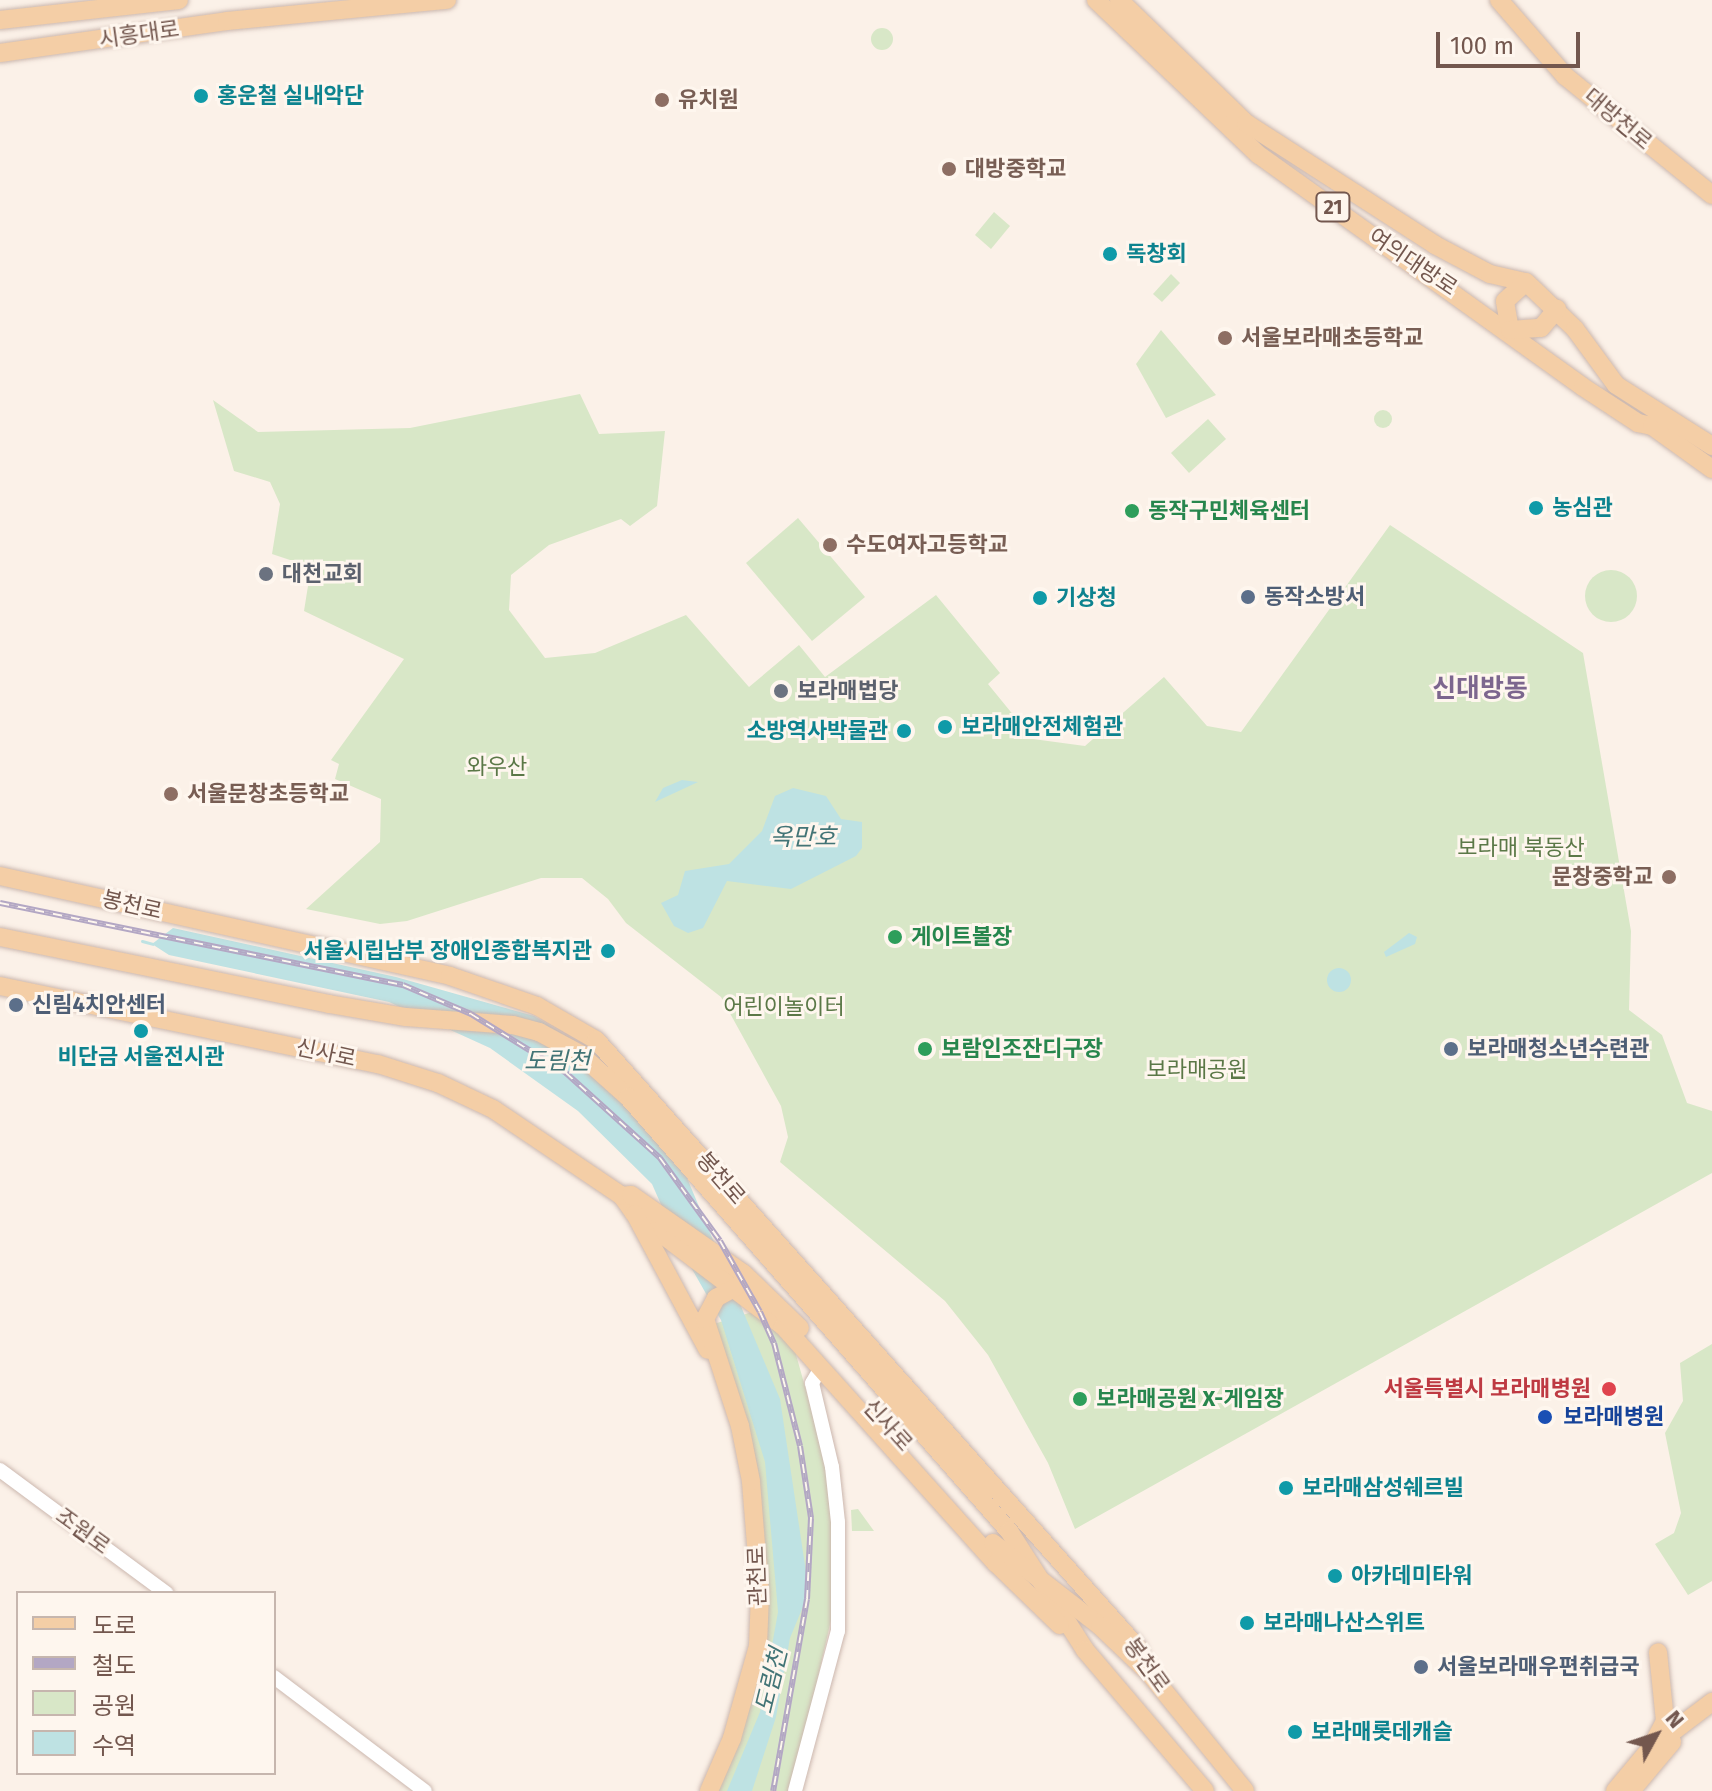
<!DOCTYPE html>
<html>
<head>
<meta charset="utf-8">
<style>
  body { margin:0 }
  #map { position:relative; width:1712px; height:1791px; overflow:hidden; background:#fbf1e8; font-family:"Fira Sans","Noto Sans KR",sans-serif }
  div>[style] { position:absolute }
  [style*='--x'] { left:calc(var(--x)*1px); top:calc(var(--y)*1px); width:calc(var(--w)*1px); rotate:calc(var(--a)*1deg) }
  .green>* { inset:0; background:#d8e7c7 }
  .round { border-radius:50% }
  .water>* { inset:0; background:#bee2e3 }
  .stream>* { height:3px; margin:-1.5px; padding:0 1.5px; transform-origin:1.5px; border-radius:1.5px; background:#bee2e3 }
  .roads { filter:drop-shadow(0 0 2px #ccb8af) drop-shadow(0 0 2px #ccb8af) }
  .minor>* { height:14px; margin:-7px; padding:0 7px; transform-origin:7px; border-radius:7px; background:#fff }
  .major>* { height:18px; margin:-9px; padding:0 9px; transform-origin:9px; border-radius:9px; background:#f4cea6 }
  .rail>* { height:6px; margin-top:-3px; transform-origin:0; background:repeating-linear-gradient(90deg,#fef6ee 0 9px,#b3a7c4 0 18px); box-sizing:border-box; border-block:2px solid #b3a7c4 }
  .dots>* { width:22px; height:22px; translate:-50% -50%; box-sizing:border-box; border:4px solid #fef6ee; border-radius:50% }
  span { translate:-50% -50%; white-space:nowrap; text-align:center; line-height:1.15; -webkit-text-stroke:6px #fef6ee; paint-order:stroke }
  .shield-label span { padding:2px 6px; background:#fef6ee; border:2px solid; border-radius:6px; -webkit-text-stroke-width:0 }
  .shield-label { font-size:20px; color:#73574e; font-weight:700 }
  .street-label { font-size:22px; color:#73574e }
  .culture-label { font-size:22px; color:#0d838f; font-weight:700 }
  .left { translate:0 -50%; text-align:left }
  .right { translate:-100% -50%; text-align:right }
  .education-label { font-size:22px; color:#785e54; font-weight:700 }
  .leisure-label { font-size:22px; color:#27864d; font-weight:700 }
  .worship-label { font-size:22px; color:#5b616d; font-weight:700 }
  .service-label { font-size:22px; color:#4e5e75; font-weight:700 }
  .park-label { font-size:22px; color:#5b7847 }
  .health-label { font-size:22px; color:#be3a42; font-weight:700 }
  .transit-label { font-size:22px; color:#164399; font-weight:700 }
  .water-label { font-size:24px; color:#427476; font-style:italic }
  .quarter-label { font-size:26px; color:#7c668e; font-weight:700 }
  .legend { position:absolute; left:16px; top:1591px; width:260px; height:184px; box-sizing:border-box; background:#fef6ee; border:2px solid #c6b6ae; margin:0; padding:10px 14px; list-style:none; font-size:24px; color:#73574e }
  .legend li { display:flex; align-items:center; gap:16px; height:40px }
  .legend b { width:40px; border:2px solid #c6b6ae }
  .north { position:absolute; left:1616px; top:1695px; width:80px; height:80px; -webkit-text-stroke:6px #fef6ee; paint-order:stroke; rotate:50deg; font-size:22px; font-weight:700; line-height:32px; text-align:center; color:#73574e }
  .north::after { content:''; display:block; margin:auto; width:28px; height:36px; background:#73574e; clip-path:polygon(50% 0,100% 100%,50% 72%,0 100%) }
  .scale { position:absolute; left:1436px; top:32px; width:144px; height:36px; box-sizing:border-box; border:4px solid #73574e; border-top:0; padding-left:10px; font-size:24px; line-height:28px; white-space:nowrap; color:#73574e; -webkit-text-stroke:6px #fef6ee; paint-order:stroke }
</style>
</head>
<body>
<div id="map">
  <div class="green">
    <div class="round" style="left:871px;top:28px;width:22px;height:22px"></div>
    <div style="clip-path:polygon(994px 212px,1010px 226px,991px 249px,975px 235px)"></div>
    <div style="clip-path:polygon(1171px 274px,1180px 283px,1162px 302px,1153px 294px)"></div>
    <div style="clip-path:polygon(1161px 330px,1216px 395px,1166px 418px,1136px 364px)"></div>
    <div style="clip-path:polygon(580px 394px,599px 434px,665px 431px,657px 506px,630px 526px,621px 519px,549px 545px,511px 575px,509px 610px,545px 658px,595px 653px,686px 615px,749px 687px,799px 645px,825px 677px,936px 595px,1000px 673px,988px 684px,1033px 739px,1085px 746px,1164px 677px,1207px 726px,1241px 732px,1390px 525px,1583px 653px,1631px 931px,1629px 1010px,1662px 1035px,1687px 1103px,1712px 1111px,1712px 1173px,1075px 1529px,1048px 1463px,988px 1355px,945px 1301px,780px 1162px,788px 1137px,781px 1106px,721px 997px,626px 923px,608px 899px,582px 878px,541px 878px,407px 921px,380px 924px,306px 909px,380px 842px,381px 799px,335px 779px,339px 764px,331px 760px,404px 659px,304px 611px,311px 567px,272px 554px,280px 504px,270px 482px,234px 471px,213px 400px,258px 432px,410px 428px)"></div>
    <div class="round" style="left:1374px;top:410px;width:18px;height:18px"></div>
    <div style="clip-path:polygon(1208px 419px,1226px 439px,1189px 473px,1171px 453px)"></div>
    <div style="clip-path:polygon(798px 518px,865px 597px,812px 641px,746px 563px)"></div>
    <div class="round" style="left:1585px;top:570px;width:52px;height:52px"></div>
    <div style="clip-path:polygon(774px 1305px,795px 1351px,827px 1465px,833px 1551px,831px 1620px,792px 1791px,712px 1791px,761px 1639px,744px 1428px,698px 1329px)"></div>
    <div style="clip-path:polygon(1712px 1344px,1712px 1581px,1688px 1595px,1655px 1544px,1674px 1533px,1681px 1513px,1665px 1433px,1683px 1401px,1680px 1363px)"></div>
    <div style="clip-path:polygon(858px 1509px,874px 1531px,852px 1531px,851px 1510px)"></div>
  </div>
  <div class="water">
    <div style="clip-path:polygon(682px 780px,698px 782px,655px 802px,663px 788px)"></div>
    <div style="clip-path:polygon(793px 788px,826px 796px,841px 819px,862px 822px,862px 848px,856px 856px,791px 889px,727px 881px,703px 928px,688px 933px,674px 926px,661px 903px,678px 895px,685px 871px,729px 864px,762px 831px,775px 796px)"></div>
    <div style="clip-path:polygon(173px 928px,396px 977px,534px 1016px,587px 1048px,687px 1178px,780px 1399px,809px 1592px,790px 1638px,776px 1717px,752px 1791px,727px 1791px,760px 1712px,778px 1612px,765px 1462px,721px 1320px,680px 1248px,652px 1184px,578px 1111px,490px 1048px,389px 1002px,169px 955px,152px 944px)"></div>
    <div style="clip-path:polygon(1409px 933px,1417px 937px,1415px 944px,1386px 957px,1384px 952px)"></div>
    <div class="round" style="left:1327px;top:968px;width:24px;height:24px"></div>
  </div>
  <div class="stream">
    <div style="--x:142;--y:941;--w:11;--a:15"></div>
  </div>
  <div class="roads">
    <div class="minor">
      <div style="--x:0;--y:1470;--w:207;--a:36.5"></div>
      <div style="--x:274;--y:1677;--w:189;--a:37.1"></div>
      <div style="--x:795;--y:1791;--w:166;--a:-75"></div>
      <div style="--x:838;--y:1631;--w:109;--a:-90"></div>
      <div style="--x:838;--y:1522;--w:55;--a:-96.2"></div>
      <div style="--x:832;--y:1467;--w:86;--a:-103.4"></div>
      <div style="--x:812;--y:1383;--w:17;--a:-59"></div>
    </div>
    <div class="major">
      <div style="--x:1096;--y:0;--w:225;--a:43.6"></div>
      <div style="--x:1259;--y:155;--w:398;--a:35.6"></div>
      <div style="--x:1583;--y:387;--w:66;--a:33.2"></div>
      <div style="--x:1638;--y:423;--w:14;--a:12"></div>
      <div style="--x:1652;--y:426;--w:74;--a:35.6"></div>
      <div style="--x:1119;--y:0;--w:177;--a:44.1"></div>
      <div style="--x:1246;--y:123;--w:225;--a:32.8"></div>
      <div style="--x:1435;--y:245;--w:62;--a:27.8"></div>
      <div style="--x:1490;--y:274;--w:37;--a:13"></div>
      <div style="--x:1526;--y:282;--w:68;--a:43.8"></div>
      <div style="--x:1575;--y:329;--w:69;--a:53.8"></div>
      <div style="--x:1616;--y:385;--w:114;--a:32.4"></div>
      <div style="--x:1499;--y:0;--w:101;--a:49"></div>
      <div style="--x:1565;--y:76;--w:189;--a:39"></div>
      <div style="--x:0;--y:20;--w:180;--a:-6.4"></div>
      <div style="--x:0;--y:53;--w:229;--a:-8"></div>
      <div style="--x:227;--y:21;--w:221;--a:-5.5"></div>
      <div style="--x:1510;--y:330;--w:29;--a:-100"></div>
      <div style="--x:1505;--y:301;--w:28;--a:-42"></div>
      <div style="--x:1510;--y:330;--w:31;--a:-4"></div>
      <div style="--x:1541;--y:328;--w:25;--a:-50"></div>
      <div style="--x:0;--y:876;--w:461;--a:12.5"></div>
      <div style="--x:450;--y:976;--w:92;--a:19"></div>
      <div style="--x:537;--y:1006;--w:68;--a:30"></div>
      <div style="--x:596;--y:1040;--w:813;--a:48.29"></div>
      <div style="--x:1137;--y:1647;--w:24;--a:68"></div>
      <div style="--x:1146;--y:1669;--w:157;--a:50.9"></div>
      <div style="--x:0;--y:937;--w:336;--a:11.5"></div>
      <div style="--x:329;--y:1004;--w:78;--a:9.6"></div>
      <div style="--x:406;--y:1017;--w:107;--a:4.3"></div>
      <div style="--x:513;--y:1025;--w:27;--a:15"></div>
      <div style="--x:539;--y:1032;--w:47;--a:28.2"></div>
      <div style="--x:580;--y:1054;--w:64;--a:41.9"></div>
      <div style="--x:628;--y:1097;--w:578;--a:48.72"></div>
      <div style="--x:1009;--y:1531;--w:141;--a:57.4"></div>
      <div style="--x:1085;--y:1650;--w:185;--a:49.6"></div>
      <div style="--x:0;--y:986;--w:386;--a:11.7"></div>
      <div style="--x:378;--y:1064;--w:63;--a:17.6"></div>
      <div style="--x:438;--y:1083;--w:61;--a:25.3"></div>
      <div style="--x:493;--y:1109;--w:156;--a:34"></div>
      <div style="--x:622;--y:1196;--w:21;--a:55"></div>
      <div style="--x:634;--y:1213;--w:187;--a:37.2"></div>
      <div style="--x:783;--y:1326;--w:319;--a:48.1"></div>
      <div style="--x:996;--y:1563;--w:89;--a:44.1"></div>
      <div style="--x:622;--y:1196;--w:9;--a:-6"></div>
      <div style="--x:631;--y:1195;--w:136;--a:34.9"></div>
      <div style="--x:743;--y:1273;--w:79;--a:44"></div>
      <div style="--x:635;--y:1214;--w:154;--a:61.8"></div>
      <div style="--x:993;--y:1543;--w:135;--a:37.8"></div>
      <div style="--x:1100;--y:1626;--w:62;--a:43.7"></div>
      <div style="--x:1654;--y:1742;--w:24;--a:-62"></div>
      <div style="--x:1665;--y:1721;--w:69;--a:-95.8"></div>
      <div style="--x:709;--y:1791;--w:58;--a:-66.5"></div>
      <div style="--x:732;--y:1738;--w:96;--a:-74.2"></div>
      <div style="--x:758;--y:1646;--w:52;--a:-87.8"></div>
      <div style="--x:760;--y:1594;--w:113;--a:-94.6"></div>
      <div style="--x:751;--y:1481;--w:56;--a:-101.3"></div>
      <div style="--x:740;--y:1426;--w:113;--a:-108.1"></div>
      <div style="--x:705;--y:1319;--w:24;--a:-62"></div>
      <div style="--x:716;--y:1298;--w:23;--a:-29"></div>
      <div style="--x:1615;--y:1791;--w:55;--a:-50.2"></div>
      <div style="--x:1650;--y:1749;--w:78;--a:-37.2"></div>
      <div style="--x:1631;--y:1791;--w:64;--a:-50.1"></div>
    </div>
  </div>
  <div class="rail">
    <div style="--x:0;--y:903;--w:411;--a:11.5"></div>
    <div style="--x:403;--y:985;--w:74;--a:23.1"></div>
    <div style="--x:471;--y:1014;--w:112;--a:31.8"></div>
    <div style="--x:566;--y:1073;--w:127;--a:42.1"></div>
    <div style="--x:660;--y:1158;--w:102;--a:54.1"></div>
    <div style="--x:720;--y:1241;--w:81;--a:60.6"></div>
    <div style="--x:760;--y:1312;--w:34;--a:66"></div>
    <div style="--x:774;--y:1343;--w:106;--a:75.8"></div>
    <div style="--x:800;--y:1446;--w:73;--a:81.3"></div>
    <div style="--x:811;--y:1518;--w:81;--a:92.8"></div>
    <div style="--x:807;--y:1599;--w:195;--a:100"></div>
  </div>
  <div class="dots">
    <div style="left:201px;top:96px;background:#0f9aa8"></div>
    <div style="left:662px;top:100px;background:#8d6e63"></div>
    <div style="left:949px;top:169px;background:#8d6e63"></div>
    <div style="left:1110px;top:254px;background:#0f9aa8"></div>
    <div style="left:1225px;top:338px;background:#8d6e63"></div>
    <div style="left:1536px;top:508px;background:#0f9aa8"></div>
    <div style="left:1132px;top:511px;background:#2e9e5b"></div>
    <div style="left:830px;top:545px;background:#8d6e63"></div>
    <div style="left:266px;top:574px;background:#6b7280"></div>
    <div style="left:1248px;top:597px;background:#5c6f8a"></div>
    <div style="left:1040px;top:598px;background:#0f9aa8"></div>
    <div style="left:781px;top:691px;background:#6b7280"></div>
    <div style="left:945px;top:727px;background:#0f9aa8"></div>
    <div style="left:904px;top:731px;background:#0f9aa8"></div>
    <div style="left:171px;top:794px;background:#8d6e63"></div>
    <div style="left:1669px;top:877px;background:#8d6e63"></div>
    <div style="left:895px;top:937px;background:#2e9e5b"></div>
    <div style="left:608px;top:951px;background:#0f9aa8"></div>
    <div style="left:16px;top:1005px;background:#5c6f8a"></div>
    <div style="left:141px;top:1031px;background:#0f9aa8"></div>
    <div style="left:925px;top:1049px;background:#2e9e5b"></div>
    <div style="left:1451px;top:1049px;background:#5c6f8a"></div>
    <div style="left:1609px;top:1389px;background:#e0444e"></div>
    <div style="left:1080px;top:1399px;background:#2e9e5b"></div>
    <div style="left:1545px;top:1417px;background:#1a4fb4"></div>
    <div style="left:1286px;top:1488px;background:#0f9aa8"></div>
    <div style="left:1335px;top:1576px;background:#0f9aa8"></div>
    <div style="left:1247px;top:1623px;background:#0f9aa8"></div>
    <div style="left:1421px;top:1667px;background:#5c6f8a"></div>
    <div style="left:1295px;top:1732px;background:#0f9aa8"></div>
  </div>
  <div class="shield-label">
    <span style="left:1333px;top:207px">21</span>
  </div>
  <div class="street-label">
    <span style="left:139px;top:34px;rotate:-8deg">시흥대로</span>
    <span style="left:1618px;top:119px;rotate:40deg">대방천로</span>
    <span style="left:1413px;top:262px;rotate:34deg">여의대방로</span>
    <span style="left:132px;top:905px;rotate:13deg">봉천로</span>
    <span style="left:326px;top:1053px;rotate:12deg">신사로</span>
    <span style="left:721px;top:1178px;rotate:49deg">봉천로</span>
    <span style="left:888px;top:1425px;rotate:48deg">신사로</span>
    <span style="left:83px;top:1531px;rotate:36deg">조원로</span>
    <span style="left:757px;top:1576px;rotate:-92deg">관천로</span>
    <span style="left:1147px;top:1665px;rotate:54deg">봉천로</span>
  </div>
  <div class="culture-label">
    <span class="left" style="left:217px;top:96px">홍운철 실내악단</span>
    <span class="left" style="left:1126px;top:254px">독창회</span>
    <span class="left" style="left:1552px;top:508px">농심관</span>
    <span class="left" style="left:1056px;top:598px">기상청</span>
    <span class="left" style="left:961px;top:727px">보라매안전체험관</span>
    <span class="right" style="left:888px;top:731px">소방역사박물관</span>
    <span class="right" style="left:592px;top:951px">서울시립남부 장애인종합복지관</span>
    <span style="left:141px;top:1057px">비단금 서울전시관</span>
    <span class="left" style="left:1302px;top:1488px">보라매삼성쉐르빌</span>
    <span class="left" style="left:1351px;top:1576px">아카데미타워</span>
    <span class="left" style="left:1263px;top:1623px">보라매나산스위트</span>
    <span class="left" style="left:1311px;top:1732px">보라매롯데캐슬</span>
  </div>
  <div class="education-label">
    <span class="left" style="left:678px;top:100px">유치원</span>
    <span class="left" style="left:965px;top:169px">대방중학교</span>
    <span class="left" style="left:1241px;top:338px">서울보라매초등학교</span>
    <span class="left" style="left:846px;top:545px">수도여자고등학교</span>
    <span class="left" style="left:187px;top:794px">서울문창초등학교</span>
    <span class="right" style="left:1653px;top:877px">문창중학교</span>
  </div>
  <div class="leisure-label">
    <span class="left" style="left:1148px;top:511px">동작구민체육센터</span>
    <span class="left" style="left:911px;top:937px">게이트볼장</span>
    <span class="left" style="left:941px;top:1049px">보람인조잔디구장</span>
    <span class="left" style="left:1096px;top:1399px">보라매공원 X-게임장</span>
  </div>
  <div class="worship-label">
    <span class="left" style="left:282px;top:574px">대천교회</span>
    <span class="left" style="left:797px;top:691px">보라매법당</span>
  </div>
  <div class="service-label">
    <span class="left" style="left:1264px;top:597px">동작소방서</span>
    <span class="left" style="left:32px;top:1005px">신림4치안센터</span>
    <span class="left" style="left:1467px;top:1049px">보라매청소년수련관</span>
    <span class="left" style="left:1437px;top:1667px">서울보라매우편취급국</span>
  </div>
  <div class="park-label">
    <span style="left:497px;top:767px">와우산</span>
    <span style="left:1521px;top:848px">보라매 북동산</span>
    <span style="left:784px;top:1007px">어린이놀이터</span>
    <span style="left:1197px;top:1070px">보라매공원</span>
  </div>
  <div class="health-label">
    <span class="right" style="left:1591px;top:1389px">서울특별시 보라매병원</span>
  </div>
  <div class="transit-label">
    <span class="left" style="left:1563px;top:1417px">보라매병원</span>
  </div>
  <div class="water-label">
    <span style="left:803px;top:838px">옥만호</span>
    <span style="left:557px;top:1062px">도림천</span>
    <span style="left:772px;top:1681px;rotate:-76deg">도림천</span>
  </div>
  <div class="quarter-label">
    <span style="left:1480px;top:689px">신대방동</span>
  </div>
  <ul class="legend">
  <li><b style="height:10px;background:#f4cea6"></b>도로</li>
  <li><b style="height:10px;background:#b3a7c4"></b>철도</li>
  <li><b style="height:22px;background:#d8e7c7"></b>공원</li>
  <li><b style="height:22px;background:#bee2e3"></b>수역</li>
  </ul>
  <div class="north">N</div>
  <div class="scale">100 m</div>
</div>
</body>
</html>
